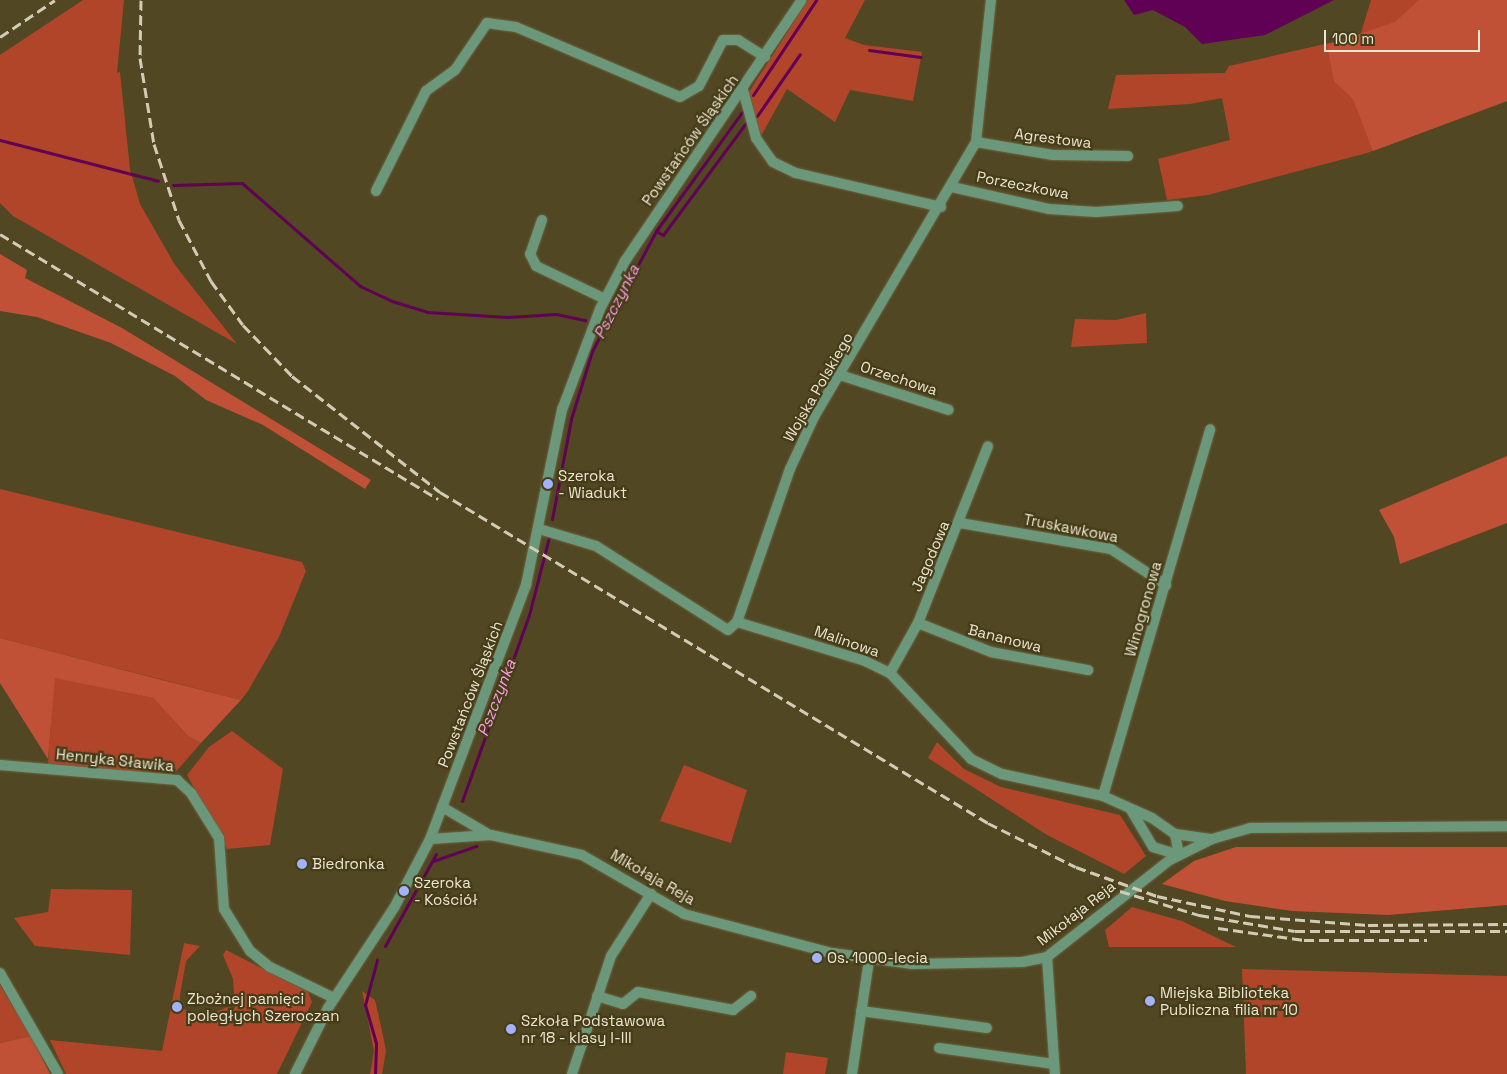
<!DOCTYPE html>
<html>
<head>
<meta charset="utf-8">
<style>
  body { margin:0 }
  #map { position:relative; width:1507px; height:1074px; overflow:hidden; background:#514723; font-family:"Space Grotesk",sans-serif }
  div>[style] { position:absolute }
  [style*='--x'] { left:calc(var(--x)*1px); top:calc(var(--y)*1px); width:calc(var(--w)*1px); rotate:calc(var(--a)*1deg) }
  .green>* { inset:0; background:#b1452a }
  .forest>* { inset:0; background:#c05136 }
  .water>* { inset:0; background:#610155 }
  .stream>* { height:3px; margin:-1.5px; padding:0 1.5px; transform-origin:1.5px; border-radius:1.5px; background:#610155 }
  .roads { filter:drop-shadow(0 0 1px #6d6442) drop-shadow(0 0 1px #6d6442) }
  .minor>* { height:10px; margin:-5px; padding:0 5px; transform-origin:5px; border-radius:5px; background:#6b987a }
  .rail>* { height:3px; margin-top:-1.5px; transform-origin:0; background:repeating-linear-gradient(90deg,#d2ccb6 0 10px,transparent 0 15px) }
  .dots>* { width:14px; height:14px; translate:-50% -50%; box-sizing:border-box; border:2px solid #463d18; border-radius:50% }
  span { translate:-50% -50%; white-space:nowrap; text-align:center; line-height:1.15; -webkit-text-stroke:4.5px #463d18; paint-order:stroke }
  .street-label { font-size:15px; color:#ebe6d2 }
  .poi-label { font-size:15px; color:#ebe6d2 }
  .left { translate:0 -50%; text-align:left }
  .water-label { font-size:16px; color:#f99ce5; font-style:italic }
  .scale { position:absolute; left:1324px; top:30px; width:156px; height:22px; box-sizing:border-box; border:2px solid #ebe6d2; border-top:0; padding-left:6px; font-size:15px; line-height:18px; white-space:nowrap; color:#ebe6d2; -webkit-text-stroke:4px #463d18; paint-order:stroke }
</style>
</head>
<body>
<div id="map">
  <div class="green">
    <div style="clip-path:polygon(83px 0,124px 0,117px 73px,120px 72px,130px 169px,140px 204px,175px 265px,237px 344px,13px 216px,0 203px,0 55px)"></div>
    <div style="clip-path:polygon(808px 0,865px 0,845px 38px,864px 45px,922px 52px,913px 101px,850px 90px,835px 122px,787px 89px,761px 136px,749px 92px)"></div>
    <div style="clip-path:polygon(1371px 0,1507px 0,1507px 101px,1367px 153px,1208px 195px,1167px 200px,1158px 159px,1230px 140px,1222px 98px,1190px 104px,1108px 109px,1116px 75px,1225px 73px,1229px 66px,1360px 36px)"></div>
    <div style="clip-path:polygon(1146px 313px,1147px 343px,1071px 347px,1075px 319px,1116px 320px)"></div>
    <div style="clip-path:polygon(0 489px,302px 562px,306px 571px,279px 637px,248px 691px,241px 700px,0 638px)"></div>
    <div style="clip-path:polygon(54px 677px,153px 698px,188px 736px,201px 743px,173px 775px,48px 764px)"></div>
    <div style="clip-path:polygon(232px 731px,283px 769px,270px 845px,227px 849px,187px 775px,209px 747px)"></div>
    <div style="clip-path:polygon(937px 742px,964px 769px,1001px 787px,1120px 815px,1146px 856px,1124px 874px,1047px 835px,928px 758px)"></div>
    <div style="clip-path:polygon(684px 765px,747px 790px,731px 843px,660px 821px)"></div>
    <div style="clip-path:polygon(51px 889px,132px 890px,130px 955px,35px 946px,14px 918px,48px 912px)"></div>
    <div style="clip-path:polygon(1132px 907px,1182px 921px,1236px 947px,1109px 947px,1105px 930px)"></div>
    <div style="clip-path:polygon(184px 943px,200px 946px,186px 961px,180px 995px,180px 1007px,196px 1015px,196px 1021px,227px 1007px,235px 1008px,233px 979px,223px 955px,226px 950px,308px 992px,312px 1002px,277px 1074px,66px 1074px,50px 1040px,162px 1051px)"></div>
    <div style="clip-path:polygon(1242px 969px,1507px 976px,1507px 1074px,1246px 1074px)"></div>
    <div style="clip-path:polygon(0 985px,31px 1036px,0 1043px)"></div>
    <div style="clip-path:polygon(362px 991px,375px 1000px,382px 1031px,386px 1051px,382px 1074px,370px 1074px,374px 1051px)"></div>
    <div style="clip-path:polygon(786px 1052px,828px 1058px,825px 1074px,783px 1074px)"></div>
  </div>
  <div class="forest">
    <div style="clip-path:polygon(1419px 0,1507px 0,1507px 101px,1373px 151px,1353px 99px,1334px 81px,1327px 45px,1395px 22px)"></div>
    <div style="clip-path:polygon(0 254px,27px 270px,25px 278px,122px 328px,371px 480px,365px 489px,263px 425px,206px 400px,175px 376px,111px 343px,37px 317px,0 311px)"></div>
    <div style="clip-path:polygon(1507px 456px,1507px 523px,1400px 564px,1394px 537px,1379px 510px)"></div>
    <div style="clip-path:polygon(0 638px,166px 681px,241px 700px,201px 743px,188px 736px,153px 698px,55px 678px,48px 759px,0 683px)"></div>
    <div style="clip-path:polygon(1236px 847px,1507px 847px,1507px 905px,1388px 915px,1292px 911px,1225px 901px,1162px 884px,1194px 861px)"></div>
    <div style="clip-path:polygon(31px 1036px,50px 1074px,0 1074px,0 1043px)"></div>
  </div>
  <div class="water">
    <div style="clip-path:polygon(1124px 0,1334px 0,1265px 35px,1202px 44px,1185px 27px,1153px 10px,1134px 15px)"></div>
  </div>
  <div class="stream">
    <div style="--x:869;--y:50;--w:52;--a:7.7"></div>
    <div style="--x:753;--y:95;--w:114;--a:-56.4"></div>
    <div style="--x:757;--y:116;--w:75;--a:-55.3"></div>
    <div style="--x:0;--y:140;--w:163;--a:14.5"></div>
    <div style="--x:173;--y:185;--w:69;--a:-1.7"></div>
    <div style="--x:242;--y:183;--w:157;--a:41.1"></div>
    <div style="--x:360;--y:286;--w:35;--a:25"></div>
    <div style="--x:392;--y:301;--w:37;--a:17"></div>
    <div style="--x:427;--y:312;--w:81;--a:3.5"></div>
    <div style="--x:508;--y:317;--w:48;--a:-3.6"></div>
    <div style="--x:556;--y:314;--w:30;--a:12"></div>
    <div style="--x:656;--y:231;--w:8;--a:30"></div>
    <div style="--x:663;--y:235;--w:139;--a:-53.5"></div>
    <div style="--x:552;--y:519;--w:102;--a:-79.2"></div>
    <div style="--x:571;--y:419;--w:71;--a:-72.8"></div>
    <div style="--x:592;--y:351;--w:136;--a:-61.9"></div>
    <div style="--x:656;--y:231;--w:147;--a:-54.1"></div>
    <div style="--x:462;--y:801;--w:198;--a:-70.2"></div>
    <div style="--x:529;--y:615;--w:81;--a:-75.6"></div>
    <div style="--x:433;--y:861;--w:46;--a:-19.2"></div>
    <div style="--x:385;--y:946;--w:105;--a:-61"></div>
    <div style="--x:375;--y:1074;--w:31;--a:-88"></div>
    <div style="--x:376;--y:1043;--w:40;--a:-106"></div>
    <div style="--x:365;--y:1005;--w:47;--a:-75.1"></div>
  </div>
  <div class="roads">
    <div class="minor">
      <div style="--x:743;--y:90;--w:50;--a:74.8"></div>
      <div style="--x:756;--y:138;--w:29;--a:55"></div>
      <div style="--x:773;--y:162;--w:25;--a:26"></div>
      <div style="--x:796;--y:173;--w:149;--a:13.2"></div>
      <div style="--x:976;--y:142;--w:78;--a:9.6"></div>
      <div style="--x:1053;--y:155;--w:75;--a:0.8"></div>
      <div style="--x:952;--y:187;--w:99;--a:12.8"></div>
      <div style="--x:1049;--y:209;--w:47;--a:3.7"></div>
      <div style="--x:1096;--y:212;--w:82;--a:-4.2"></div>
      <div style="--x:376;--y:191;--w:112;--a:-63.4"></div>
      <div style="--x:426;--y:91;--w:36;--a:-36"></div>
      <div style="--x:455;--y:70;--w:57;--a:-55.8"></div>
      <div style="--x:487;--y:23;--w:29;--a:8"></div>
      <div style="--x:516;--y:27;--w:178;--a:23.1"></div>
      <div style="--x:680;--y:97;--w:22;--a:-30"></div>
      <div style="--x:699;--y:86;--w:52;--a:-62.4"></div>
      <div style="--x:723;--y:40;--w:15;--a:0"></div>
      <div style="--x:738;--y:40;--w:32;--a:32"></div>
      <div style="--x:542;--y:220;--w:36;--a:109"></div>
      <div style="--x:530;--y:254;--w:13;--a:63"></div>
      <div style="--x:536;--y:266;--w:76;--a:25.6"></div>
      <div style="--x:840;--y:375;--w:114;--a:17.8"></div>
      <div style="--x:960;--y:523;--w:153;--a:9.8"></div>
      <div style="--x:1111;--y:549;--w:66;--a:33.2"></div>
      <div style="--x:539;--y:529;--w:59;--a:16.6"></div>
      <div style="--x:596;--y:546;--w:156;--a:32.5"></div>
      <div style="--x:728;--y:630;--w:12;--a:-42"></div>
      <div style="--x:737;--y:622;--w:134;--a:16.9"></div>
      <div style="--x:865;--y:661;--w:28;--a:26"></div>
      <div style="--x:890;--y:673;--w:118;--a:46.7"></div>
      <div style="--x:971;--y:759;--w:34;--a:26"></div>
      <div style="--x:1002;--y:774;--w:103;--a:12.3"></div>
      <div style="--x:1103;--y:796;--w:54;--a:24.2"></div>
      <div style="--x:1152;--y:818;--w:28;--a:35"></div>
      <div style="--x:1175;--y:834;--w:21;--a:79"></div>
      <div style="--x:1179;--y:855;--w:27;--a:-163"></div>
      <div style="--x:1153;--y:847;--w:43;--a:-120.7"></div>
      <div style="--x:737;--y:622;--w:162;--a:-70.9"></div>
      <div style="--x:790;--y:469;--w:57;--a:-65.2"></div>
      <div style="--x:814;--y:417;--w:319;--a:-59.5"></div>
      <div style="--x:976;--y:142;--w:143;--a:-84"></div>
      <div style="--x:918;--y:623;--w:79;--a:21.7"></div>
      <div style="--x:991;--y:652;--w:99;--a:10.5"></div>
      <div style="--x:890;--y:673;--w:57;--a:-60.8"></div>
      <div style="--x:918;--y:623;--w:190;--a:-68.4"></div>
      <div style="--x:0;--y:765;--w:178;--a:4.8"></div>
      <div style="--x:177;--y:780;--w:19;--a:43"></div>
      <div style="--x:191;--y:793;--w:53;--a:58.1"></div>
      <div style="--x:219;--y:838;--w:71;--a:86"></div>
      <div style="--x:224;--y:909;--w:49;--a:58.2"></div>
      <div style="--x:250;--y:951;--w:26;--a:39"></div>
      <div style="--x:270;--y:967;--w:71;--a:25.8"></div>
      <div style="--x:1103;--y:796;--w:382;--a:-73.7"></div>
      <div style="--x:442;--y:807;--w:56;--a:30.3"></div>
      <div style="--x:1175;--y:834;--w:34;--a:8"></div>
      <div style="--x:430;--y:839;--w:61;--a:-3.8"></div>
      <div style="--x:491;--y:835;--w:93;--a:12.4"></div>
      <div style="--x:582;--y:855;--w:118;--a:30"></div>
      <div style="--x:684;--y:914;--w:153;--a:14.8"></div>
      <div style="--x:832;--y:953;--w:81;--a:7.8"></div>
      <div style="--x:912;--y:964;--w:110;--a:-1"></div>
      <div style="--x:1022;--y:962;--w:25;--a:-11"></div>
      <div style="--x:1047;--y:957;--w:157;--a:-38.3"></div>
      <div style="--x:1170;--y:860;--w:47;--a:-26.6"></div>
      <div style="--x:1212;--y:839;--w:40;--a:-16"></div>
      <div style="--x:1250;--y:828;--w:257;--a:-0.4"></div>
      <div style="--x:1047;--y:957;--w:117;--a:86.1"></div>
      <div style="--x:0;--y:973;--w:116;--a:60.1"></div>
      <div style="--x:597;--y:996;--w:27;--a:17"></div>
      <div style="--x:623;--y:1004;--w:19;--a:-39"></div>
      <div style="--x:638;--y:992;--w:97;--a:10.7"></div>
      <div style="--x:733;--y:1010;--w:23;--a:-38"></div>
      <div style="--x:861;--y:1011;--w:127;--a:7.7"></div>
      <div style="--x:939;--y:1048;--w:116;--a:7.9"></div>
      <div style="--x:295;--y:1074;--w:74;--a:-63.4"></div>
      <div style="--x:328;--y:1008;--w:120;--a:-56.6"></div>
      <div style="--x:394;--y:908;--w:78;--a:-62.4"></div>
      <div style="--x:430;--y:839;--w:272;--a:-69.3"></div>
      <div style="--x:526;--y:585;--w:179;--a:-78.4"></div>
      <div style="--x:562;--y:410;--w:108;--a:-69.4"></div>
      <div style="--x:600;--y:309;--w:54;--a:-62.5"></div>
      <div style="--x:625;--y:261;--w:315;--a:-55.9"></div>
      <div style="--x:572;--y:1074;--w:124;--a:-71.7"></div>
      <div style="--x:611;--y:956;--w:74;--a:-57.2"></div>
      <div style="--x:852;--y:1074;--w:115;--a:-81.5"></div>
    </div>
  </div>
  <div class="rail">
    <div style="--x:141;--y:0;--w:58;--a:91"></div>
    <div style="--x:140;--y:58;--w:87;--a:80.8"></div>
    <div style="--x:154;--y:144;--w:80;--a:71.8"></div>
    <div style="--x:179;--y:220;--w:69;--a:62.3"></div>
    <div style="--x:211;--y:281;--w:54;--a:54"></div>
    <div style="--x:243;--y:325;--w:71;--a:46.1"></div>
    <div style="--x:292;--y:376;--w:188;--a:38.1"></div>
    <div style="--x:440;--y:492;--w:640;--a:31.13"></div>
    <div style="--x:988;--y:823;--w:98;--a:26.6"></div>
    <div style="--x:1076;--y:867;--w:86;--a:19.7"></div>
    <div style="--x:1157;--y:896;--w:95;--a:12.1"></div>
    <div style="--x:1250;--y:916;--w:118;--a:4.4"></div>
    <div style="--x:1368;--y:925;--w:139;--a:-0.4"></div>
    <div style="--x:0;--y:37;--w:66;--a:-33.9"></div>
    <div style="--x:0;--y:234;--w:512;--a:31.17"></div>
    <div style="--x:1120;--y:891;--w:83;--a:16.9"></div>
    <div style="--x:1199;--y:915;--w:97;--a:9.5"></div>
    <div style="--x:1295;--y:931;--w:212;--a:0"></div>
    <div style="--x:1218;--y:928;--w:87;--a:7.9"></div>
    <div style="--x:1304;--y:940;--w:123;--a:0"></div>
  </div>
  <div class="dots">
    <div style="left:548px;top:484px;background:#a3b2fd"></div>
    <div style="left:302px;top:864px;background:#a3b2fd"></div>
    <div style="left:404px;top:891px;background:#a3b2fd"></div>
    <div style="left:817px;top:958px;background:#a3b2fd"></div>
    <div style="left:1150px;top:1001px;background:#a3b2fd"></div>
    <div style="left:177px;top:1007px;background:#a3b2fd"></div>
    <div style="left:511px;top:1029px;background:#a3b2fd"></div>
  </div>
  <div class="street-label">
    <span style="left:1053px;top:138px;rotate:7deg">Agrestowa</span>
    <span style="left:690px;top:140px;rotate:-55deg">Powstańców Śląskich</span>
    <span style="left:1023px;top:185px;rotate:11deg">Porzeczkowa</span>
    <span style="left:899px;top:378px;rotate:18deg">Orzechowa</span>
    <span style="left:818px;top:387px;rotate:-60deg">Wojska Polskiego</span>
    <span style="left:1071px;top:528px;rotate:11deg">Truskawkowa</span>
    <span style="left:930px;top:556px;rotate:-67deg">Jagodowa</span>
    <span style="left:1143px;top:609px;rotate:-74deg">Winogronowa</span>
    <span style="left:1005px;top:638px;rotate:14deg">Bananowa</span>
    <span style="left:847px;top:641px;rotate:19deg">Malinowa</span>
    <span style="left:470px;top:694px;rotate:-69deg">Powstańców Śląskich</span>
    <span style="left:115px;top:760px;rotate:6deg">Henryka Sławika</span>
    <span style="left:653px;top:877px;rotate:30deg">Mikołaja Reja</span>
    <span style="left:1076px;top:913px;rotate:-38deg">Mikołaja Reja</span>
  </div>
  <div class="poi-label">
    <span class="left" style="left:558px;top:484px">Szeroka<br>- Wiadukt</span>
    <span class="left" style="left:312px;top:864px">Biedronka</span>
    <span class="left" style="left:414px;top:891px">Szeroka<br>- Kościół</span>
    <span class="left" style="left:827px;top:958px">Os. 1000-lecia</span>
    <span class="left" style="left:1160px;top:1001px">Miejska Biblioteka<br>Publiczna filia nr 10</span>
    <span class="left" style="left:187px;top:1007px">Zbożnej pamięci<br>poległych Szeroczan</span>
    <span class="left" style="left:521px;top:1029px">Szkoła Podstawowa<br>nr 18 - klasy I-III</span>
  </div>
  <div class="water-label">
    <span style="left:617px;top:302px;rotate:-63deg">Pszczynka</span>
    <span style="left:497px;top:698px;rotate:-69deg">Pszczynka</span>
  </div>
  <div class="scale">100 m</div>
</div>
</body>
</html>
